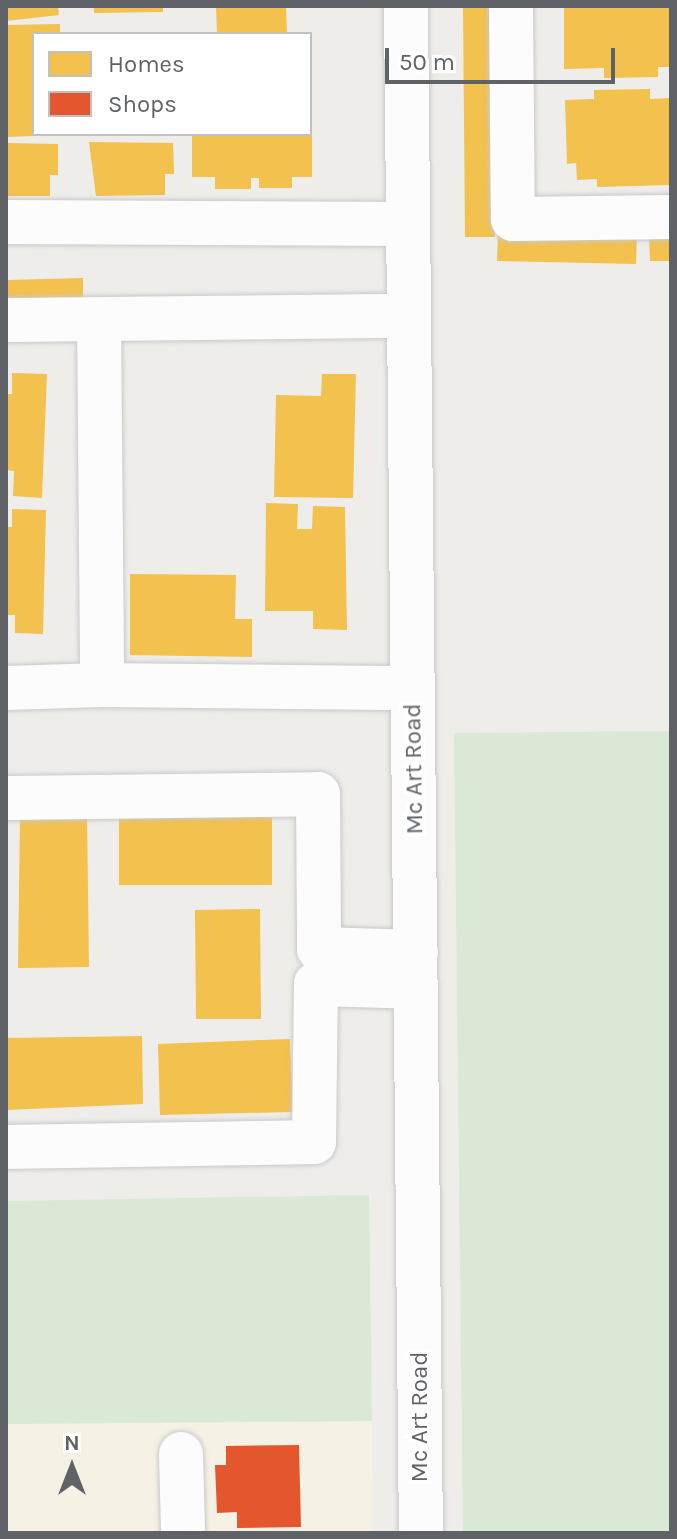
<!DOCTYPE html>
<html>
<head>
<meta charset="utf-8">
<style>
  body { margin:0 }
  #map { position:relative; width:677px; height:1539px; overflow:hidden; background:#eeedea; font-family:Karla,sans-serif }
  div>[style] { position:absolute }
  [style*='--x'] { left:calc(var(--x)*1px); top:calc(var(--y)*1px); width:calc(var(--w)*1px); rotate:calc(var(--a)*1deg) }
  .commercial>* { inset:0; background:#f6f1e5 }
  .green>* { inset:0; background:#d9e9d6 }
  .homes>* { inset:0; background:#f2c14e }
  .shops>* { inset:0; background:#e4572e }
  .roads { filter:drop-shadow(0 0 2px #c9c9c9) drop-shadow(0 0 2px #c9c9c9) }
  .minor>* { height:44px; margin:-22px; padding:0 22px; transform-origin:22px; border-radius:22px; background:#fcfcfc }
  span { translate:-50% -50%; white-space:nowrap; text-align:center; line-height:1.15; -webkit-text-stroke:8px #fff; paint-order:stroke }
  .street-label { font-size:24px; color:#5f6367 }
  .frame { position:absolute; inset:0; border:8px solid #5f6367; pointer-events:none }
  .legend { position:absolute; left:32px; top:32px; width:280px; height:104px; box-sizing:border-box; background:#fff; border:2px solid #bfc1c2; margin:0; padding:10px 14px; list-style:none; font-size:24px; color:#5f6367 }
  .legend li { display:flex; align-items:center; gap:16px; height:40px }
  .legend b { width:40px; border:2px solid #bfc1c2 }
  .north { position:absolute; left:32px; top:1427px; width:80px; height:80px; -webkit-text-stroke:6px #fff; paint-order:stroke; rotate:0deg; font-size:22px; font-weight:700; line-height:32px; text-align:center; color:#5f6367 }
  .north::after { content:''; display:block; margin:auto; width:28px; height:36px; background:#5f6367; clip-path:polygon(50% 0,100% 100%,50% 72%,0 100%) }
  .scale { position:absolute; left:385px; top:48px; width:230px; height:36px; box-sizing:border-box; border:4px solid #5f6367; border-top:0; padding-left:10px; font-size:24px; line-height:28px; white-space:nowrap; color:#5f6367; -webkit-text-stroke:6px #fff; paint-order:stroke }
</style>
</head>
<body>
<div id="map">
  <div class="commercial">
    <div style="clip-path:polygon(372px 1421px,373px 1533px,6px 1533px,6px 1424px)"></div>
  </div>
  <div class="green">
    <div style="clip-path:polygon(671px 731px,671px 1533px,463px 1533px,454px 733px)"></div>
    <div style="clip-path:polygon(369px 1195px,372px 1421px,6px 1424px,6px 1201px)"></div>
  </div>
  <div class="homes">
    <div style="clip-path:polygon(6px 6px,58px 6px,59px 15px,6px 21px)"></div>
    <div style="clip-path:polygon(94px 6px,163px 6px,163px 12px,94px 13px)"></div>
    <div style="clip-path:polygon(286px 6px,287px 34px,217px 34px,216px 7px)"></div>
    <div style="clip-path:polygon(463px 6px,493px 6px,495px 237px,465px 237px)"></div>
    <div style="clip-path:polygon(564px 6px,671px 6px,671px 67px,658px 67px,658px 77px,604px 78px,604px 68px,564px 69px)"></div>
    <div style="clip-path:polygon(60px 24px,60px 34px,34px 34px,34px 136px,6px 137px,6px 25px)"></div>
    <div style="clip-path:polygon(650px 89px,650px 99px,671px 98px,671px 185px,597px 187px,597px 179px,577px 180px,576px 163px,567px 164px,565px 100px,594px 99px,594px 90px)"></div>
    <div style="clip-path:polygon(192px 134px,312px 134px,312px 177px,292px 177px,292px 188px,259px 188px,259px 178px,251px 178px,251px 189px,215px 189px,215px 177px,192px 177px)"></div>
    <div style="clip-path:polygon(89px 142px,173px 143px,174px 174px,165px 174px,165px 195px,96px 196px)"></div>
    <div style="clip-path:polygon(6px 143px,58px 144px,58px 175px,50px 175px,50px 196px,6px 196px)"></div>
    <div style="clip-path:polygon(498px 233px,637px 236px,636px 264px,497px 261px)"></div>
    <div style="clip-path:polygon(649px 234px,671px 234px,671px 261px,650px 261px)"></div>
    <div style="clip-path:polygon(83px 278px,83px 305px,6px 307px,6px 280px)"></div>
    <div style="clip-path:polygon(12px 373px,47px 374px,42px 498px,13px 496px,14px 471px,6px 470px,6px 394px,12px 394px)"></div>
    <div style="clip-path:polygon(322px 374px,356px 374px,353px 498px,274px 497px,276px 395px,321px 396px)"></div>
    <div style="clip-path:polygon(266px 503px,298px 504px,297px 529px,312px 529px,313px 506px,345px 507px,347px 630px,313px 629px,313px 611px,265px 611px)"></div>
    <div style="clip-path:polygon(12px 509px,46px 510px,43px 634px,15px 633px,15px 615px,6px 615px,6px 527px,12px 527px)"></div>
    <div style="clip-path:polygon(130px 574px,236px 575px,235px 619px,252px 619px,252px 657px,130px 655px)"></div>
    <div style="clip-path:polygon(245px 813px,272px 813px,272px 885px,119px 885px,119px 818px)"></div>
    <div style="clip-path:polygon(87px 815px,89px 967px,18px 968px,20px 816px)"></div>
    <div style="clip-path:polygon(260px 909px,261px 1019px,196px 1019px,195px 910px)"></div>
    <div style="clip-path:polygon(142px 1036px,143px 1104px,6px 1110px,6px 1038px)"></div>
    <div style="clip-path:polygon(290px 1039px,293px 1112px,160px 1115px,158px 1044px)"></div>
  </div>
  <div class="shops">
    <div style="clip-path:polygon(299px 1445px,301px 1527px,237px 1528px,237px 1512px,217px 1513px,215px 1465px,226px 1465px,226px 1446px)"></div>
  </div>
  <div class="roads">
    <div class="minor">
      <div style="--x:406;--y:6;--w:1527;--a:89.44"></div>
      <div style="--x:511;--y:6;--w:213;--a:89.5"></div>
      <div style="--x:513;--y:219;--w:158;--a:-0.7"></div>
      <div style="--x:6;--y:222;--w:402;--a:0.3"></div>
      <div style="--x:99;--y:319;--w:366;--a:89.5"></div>
      <div style="--x:102;--y:685;--w:311;--a:0.6"></div>
      <div style="--x:6;--y:320;--w:403;--a:-0.6"></div>
      <div style="--x:6;--y:688;--w:96;--a:-1.8"></div>
      <div style="--x:6;--y:798;--w:312;--a:-0.7"></div>
      <div style="--x:318;--y:794;--w:155;--a:89.6"></div>
      <div style="--x:319;--y:949;--w:97;--a:1.8"></div>
      <div style="--x:6;--y:1147;--w:308;--a:-0.9"></div>
      <div style="--x:314;--y:1142;--w:158;--a:-89.3"></div>
      <div style="--x:316;--y:984;--w:100;--a:1.7"></div>
      <div style="--x:181;--y:1454;--w:79;--a:88.5"></div>
    </div>
  </div>
  <div class="street-label">
    <span style="left:414px;top:769px;rotate:-91deg">Mc Art Road</span>
    <span style="left:420px;top:1417px;rotate:-90deg">Mc Art Road</span>
  </div>
  <div class="frame"></div>
  <ul class="legend">
  <li><b style="height:22px;background:#f2c14e"></b>Homes</li>
  <li><b style="height:22px;background:#e4572e"></b>Shops</li>
  </ul>
  <div class="north">N</div>
  <div class="scale">50 m</div>
</div>
</body>
</html>
